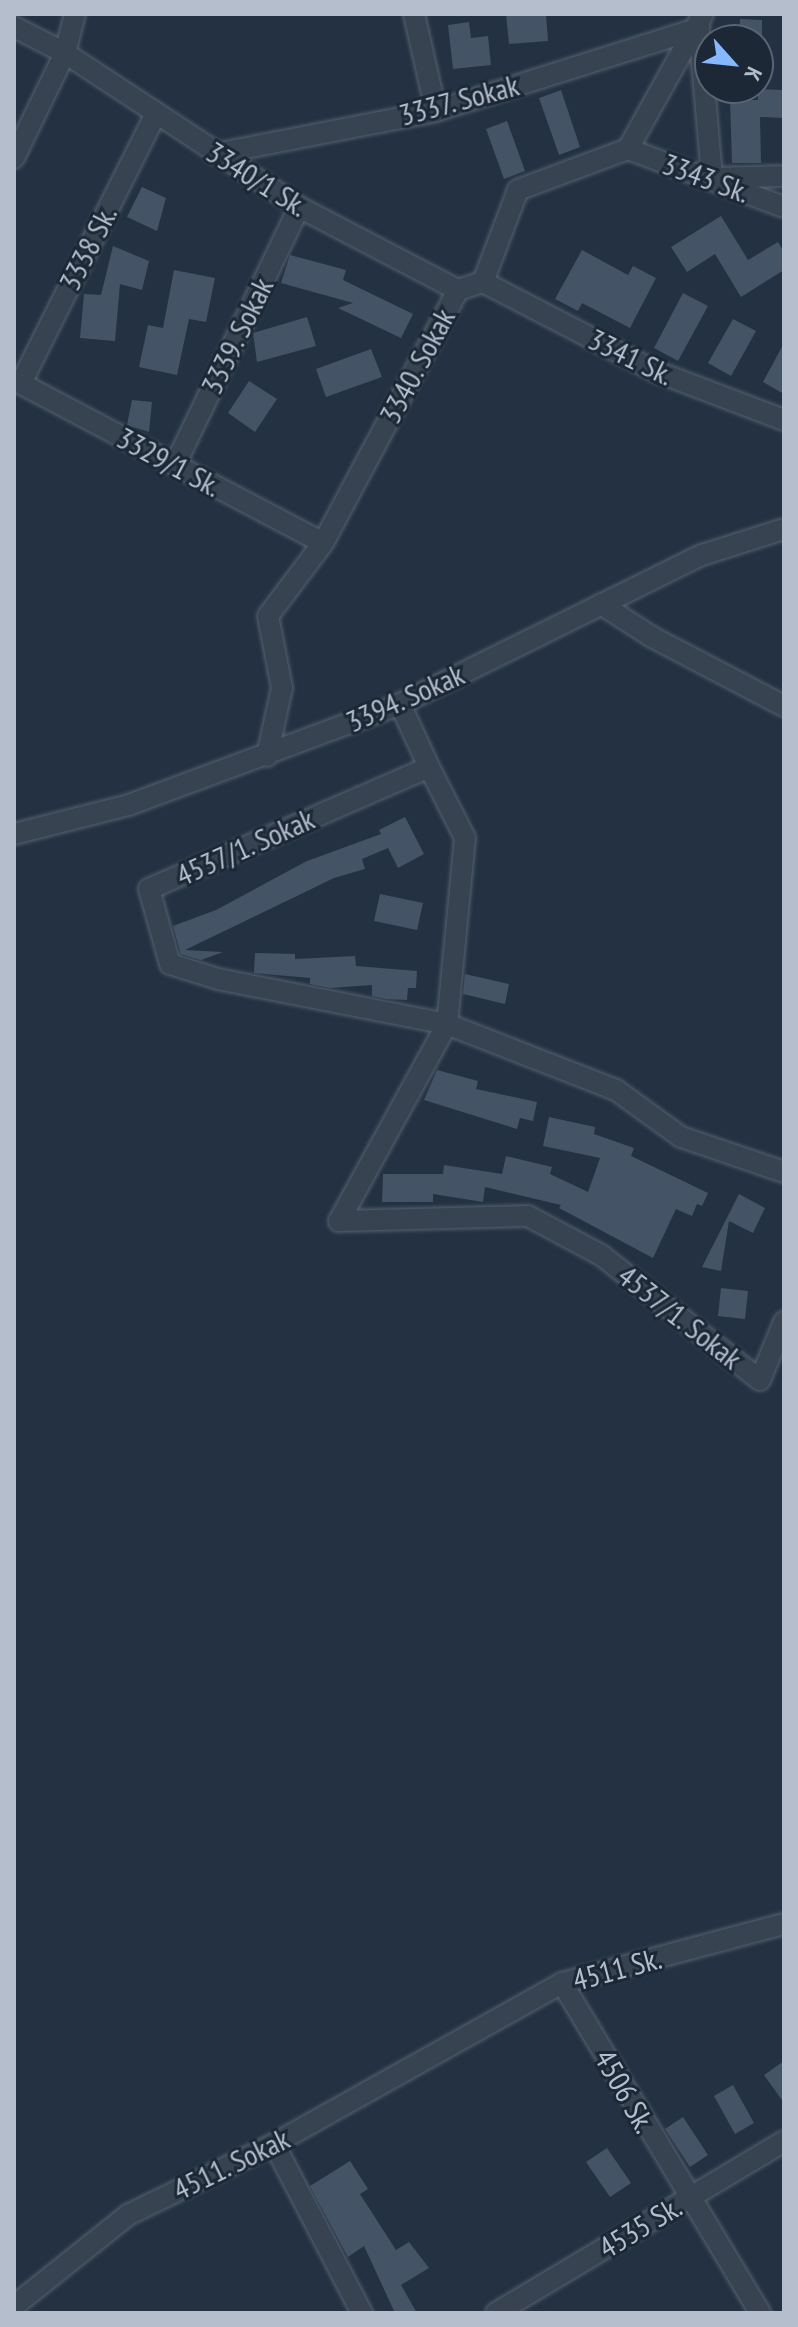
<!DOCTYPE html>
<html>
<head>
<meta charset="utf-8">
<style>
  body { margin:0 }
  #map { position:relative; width:798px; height:2327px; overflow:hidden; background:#233142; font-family:"PT Sans Narrow",sans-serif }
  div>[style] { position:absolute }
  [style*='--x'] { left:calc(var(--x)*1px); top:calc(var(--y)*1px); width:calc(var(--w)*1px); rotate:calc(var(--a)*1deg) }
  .building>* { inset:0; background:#445366 }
  .roads { filter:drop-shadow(0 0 2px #55616f) drop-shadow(0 0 2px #55616f) }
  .street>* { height:20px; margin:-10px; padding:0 10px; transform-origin:10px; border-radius:10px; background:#384351 }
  span { translate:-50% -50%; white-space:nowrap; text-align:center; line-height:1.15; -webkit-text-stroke:6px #1c2836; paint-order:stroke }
  .street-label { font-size:30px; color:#b4becc }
  .frame { position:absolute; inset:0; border:16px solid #b4becc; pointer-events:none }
  .north { position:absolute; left:694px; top:24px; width:80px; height:80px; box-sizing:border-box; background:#1c2836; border:2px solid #596472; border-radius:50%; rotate:117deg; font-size:22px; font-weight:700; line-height:32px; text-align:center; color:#b4becc }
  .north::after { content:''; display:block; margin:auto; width:28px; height:36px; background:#86b8ff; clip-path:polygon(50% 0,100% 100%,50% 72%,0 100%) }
</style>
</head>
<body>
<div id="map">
  <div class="building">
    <div style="clip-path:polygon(506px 14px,546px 14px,548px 41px,509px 44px)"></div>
    <div style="clip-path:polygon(740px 19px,762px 20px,762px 40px,739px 40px)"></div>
    <div style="clip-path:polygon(469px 22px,471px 38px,488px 36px,491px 65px,453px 69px,448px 25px)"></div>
    <div style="clip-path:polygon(758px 89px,784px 90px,784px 118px,760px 117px,761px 163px,732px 163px,730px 100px,758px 100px)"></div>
    <div style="clip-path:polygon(561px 90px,580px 147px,559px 155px,539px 98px)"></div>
    <div style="clip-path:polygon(507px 121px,525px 171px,504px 179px,486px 129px)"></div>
    <div style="clip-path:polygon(142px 187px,166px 198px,157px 231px,127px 217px)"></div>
    <div style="clip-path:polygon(721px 216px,748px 260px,778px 242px,784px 252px,784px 270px,741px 297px,715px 254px,687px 272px,671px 247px)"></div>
    <div style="clip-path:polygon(113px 246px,149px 261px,142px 290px,120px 284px,115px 341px,80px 338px,84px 294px,101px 295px)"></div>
    <div style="clip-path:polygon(582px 250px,628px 275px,633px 266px,656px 278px,630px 328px,582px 303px,578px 311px,555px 299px)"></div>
    <div style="clip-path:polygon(290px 255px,346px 270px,343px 280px,413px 314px,401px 338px,338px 308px,353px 303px,281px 283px)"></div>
    <div style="clip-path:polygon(174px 270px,215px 278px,206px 322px,189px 319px,177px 375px,139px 367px,148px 325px,163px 328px)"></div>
    <div style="clip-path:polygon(683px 293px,708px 306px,678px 361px,654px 348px)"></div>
    <div style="clip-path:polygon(307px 317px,316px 346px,257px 362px,253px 333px)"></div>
    <div style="clip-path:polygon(733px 319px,756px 331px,731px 376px,708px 363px)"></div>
    <div style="clip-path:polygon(784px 343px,784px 394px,763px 382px)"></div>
    <div style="clip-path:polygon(371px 349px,382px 377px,326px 397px,316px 369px)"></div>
    <div style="clip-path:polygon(249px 381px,277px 399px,255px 432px,228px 413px)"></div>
    <div style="clip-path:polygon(132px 400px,152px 402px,149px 432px,127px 425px)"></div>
    <div style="clip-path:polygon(405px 817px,424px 854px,398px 868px,388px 848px,362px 859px,365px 869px,334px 878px,185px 950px,223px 952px,201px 960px,181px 954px,173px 926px,216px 910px,307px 861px,381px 834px,379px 830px)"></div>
    <div style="clip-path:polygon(380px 894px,423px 903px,417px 930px,374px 921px)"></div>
    <div style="clip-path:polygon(255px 953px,295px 954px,295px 959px,355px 956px,356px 966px,417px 971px,416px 988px,408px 988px,407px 1000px,387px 999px,372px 996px,372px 985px,330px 988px,310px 984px,310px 978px,254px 973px)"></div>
    <div style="clip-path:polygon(465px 974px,509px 984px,505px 1004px,463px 994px)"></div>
    <div style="clip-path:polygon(437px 1070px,478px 1081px,476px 1089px,537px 1102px,533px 1121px,520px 1118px,517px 1129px,424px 1100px)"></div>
    <div style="clip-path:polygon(549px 1117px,595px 1127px,594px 1134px,634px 1148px,631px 1156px,708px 1193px,702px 1206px,697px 1204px,692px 1216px,676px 1209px,653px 1258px,559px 1208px,561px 1205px,485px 1187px,483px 1202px,433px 1194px,433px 1202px,382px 1202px,383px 1174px,443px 1174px,444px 1165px,502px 1174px,506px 1156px,552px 1167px,550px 1174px,588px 1192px,600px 1158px,543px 1146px)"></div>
    <div style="clip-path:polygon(739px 1194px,765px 1208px,753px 1233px,729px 1221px,721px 1271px,702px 1267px)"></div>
    <div style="clip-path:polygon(721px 1288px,748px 1291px,745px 1319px,718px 1316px)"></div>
    <div style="clip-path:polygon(784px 2061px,784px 2103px,764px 2075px)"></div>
    <div style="clip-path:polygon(733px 2085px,754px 2123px,735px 2134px,714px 2096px)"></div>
    <div style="clip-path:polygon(683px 2117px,708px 2155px,690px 2167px,665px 2129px)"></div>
    <div style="clip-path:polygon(607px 2148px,631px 2183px,610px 2197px,586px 2162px)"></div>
    <div style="clip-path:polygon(350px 2161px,368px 2189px,360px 2194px,396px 2250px,409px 2242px,429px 2268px,401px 2285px,417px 2313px,395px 2313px,364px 2246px,348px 2257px,310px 2186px)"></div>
  </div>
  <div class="roads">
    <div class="street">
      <div style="--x:414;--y:14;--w:99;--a:77.2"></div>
      <div style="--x:14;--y:27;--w:57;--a:27"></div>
      <div style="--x:65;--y:53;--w:280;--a:33.3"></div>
      <div style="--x:299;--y:207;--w:179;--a:27.6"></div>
      <div style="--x:628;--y:149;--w:166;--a:20.4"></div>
      <div style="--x:215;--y:154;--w:225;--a:-11"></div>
      <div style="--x:436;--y:111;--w:276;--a:-17.5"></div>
      <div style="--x:699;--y:28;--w:151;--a:85"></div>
      <div style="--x:712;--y:178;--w:72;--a:-1.6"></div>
      <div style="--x:14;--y:158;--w:117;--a:-64.1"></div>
      <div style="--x:65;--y:53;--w:40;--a:-75.6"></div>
      <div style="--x:483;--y:282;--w:194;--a:27.4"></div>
      <div style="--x:655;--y:371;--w:138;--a:20.8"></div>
      <div style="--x:14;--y:380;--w:349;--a:27.8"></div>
      <div style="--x:21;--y:383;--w:302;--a:-63.4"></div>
      <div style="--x:175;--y:465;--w:286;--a:-64.3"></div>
      <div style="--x:601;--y:604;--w:61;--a:32.9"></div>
      <div style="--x:652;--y:637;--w:149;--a:27.6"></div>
      <div style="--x:400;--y:704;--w:69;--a:65.3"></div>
      <div style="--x:267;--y:756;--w:70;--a:-77.6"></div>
      <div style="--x:282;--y:688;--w:73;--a:-101"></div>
      <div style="--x:268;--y:616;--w:91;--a:-53"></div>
      <div style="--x:323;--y:543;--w:287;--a:-61.9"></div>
      <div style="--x:458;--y:290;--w:26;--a:-18"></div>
      <div style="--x:483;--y:282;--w:98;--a:-69.2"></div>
      <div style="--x:518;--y:190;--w:117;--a:-20.4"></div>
      <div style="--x:628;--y:149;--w:154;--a:-60.9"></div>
      <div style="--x:14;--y:834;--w:119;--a:-14.2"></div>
      <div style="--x:129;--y:805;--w:289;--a:-20.4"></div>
      <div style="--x:400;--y:704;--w:337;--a:-26.3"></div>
      <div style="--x:702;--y:555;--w:86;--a:-17.6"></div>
      <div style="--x:784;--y:1172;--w:109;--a:-161.2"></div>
      <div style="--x:681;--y:1137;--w:80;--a:-144.1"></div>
      <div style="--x:616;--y:1090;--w:181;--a:-158.7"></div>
      <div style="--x:447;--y:1024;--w:233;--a:-168.9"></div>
      <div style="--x:218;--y:979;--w:50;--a:-162.6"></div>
      <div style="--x:170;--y:964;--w:78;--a:-105.6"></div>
      <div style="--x:149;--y:889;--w:305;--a:-23.5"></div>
      <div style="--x:429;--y:767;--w:80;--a:63.1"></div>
      <div style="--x:465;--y:838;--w:187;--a:95.5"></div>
      <div style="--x:447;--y:1024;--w:225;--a:118.7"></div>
      <div style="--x:339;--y:1221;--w:189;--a:-1.5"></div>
      <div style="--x:528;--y:1216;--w:83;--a:28.1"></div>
      <div style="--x:601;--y:1255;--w:202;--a:38.2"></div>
      <div style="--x:760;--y:1380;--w:63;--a:-67.5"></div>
      <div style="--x:562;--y:1983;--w:385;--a:59"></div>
      <div style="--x:274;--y:2144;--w:191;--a:62.5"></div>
      <div style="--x:14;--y:2306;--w:146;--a:-38.6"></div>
      <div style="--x:128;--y:2215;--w:162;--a:-25.9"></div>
      <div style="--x:274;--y:2144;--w:330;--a:-29.2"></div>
      <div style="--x:562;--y:1983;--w:230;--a:-14.9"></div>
      <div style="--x:496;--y:2313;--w:335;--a:-30.8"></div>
    </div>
  </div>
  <div class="street-label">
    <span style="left:459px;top:100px;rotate:-15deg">3337. Sokak</span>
    <span style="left:706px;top:178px;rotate:20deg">3343 Sk.</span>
    <span style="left:257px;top:179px;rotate:32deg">3340/1 Sk.</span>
    <span style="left:88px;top:248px;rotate:-63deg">3338 Sk.</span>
    <span style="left:237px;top:336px;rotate:-64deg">3339. Sokak</span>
    <span style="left:631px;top:357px;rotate:26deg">3341 Sk.</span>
    <span style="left:417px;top:366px;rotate:-62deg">3340. Sokak</span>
    <span style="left:169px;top:462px;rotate:28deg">3329/1 Sk.</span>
    <span style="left:405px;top:698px;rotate:-24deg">3394. Sokak</span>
    <span style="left:245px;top:847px;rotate:-24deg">4537/1. Sokak</span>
    <span style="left:680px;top:1317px;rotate:38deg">4537/1. Sokak</span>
    <span style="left:617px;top:1969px;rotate:-15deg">4511 Sk.</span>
    <span style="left:625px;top:2091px;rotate:60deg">4506 Sk.</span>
    <span style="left:231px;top:2164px;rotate:-26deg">4511. Sokak</span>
    <span style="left:640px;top:2227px;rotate:-31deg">4535 Sk.</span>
  </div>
  <div class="frame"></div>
  <div class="north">K</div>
</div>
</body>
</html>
